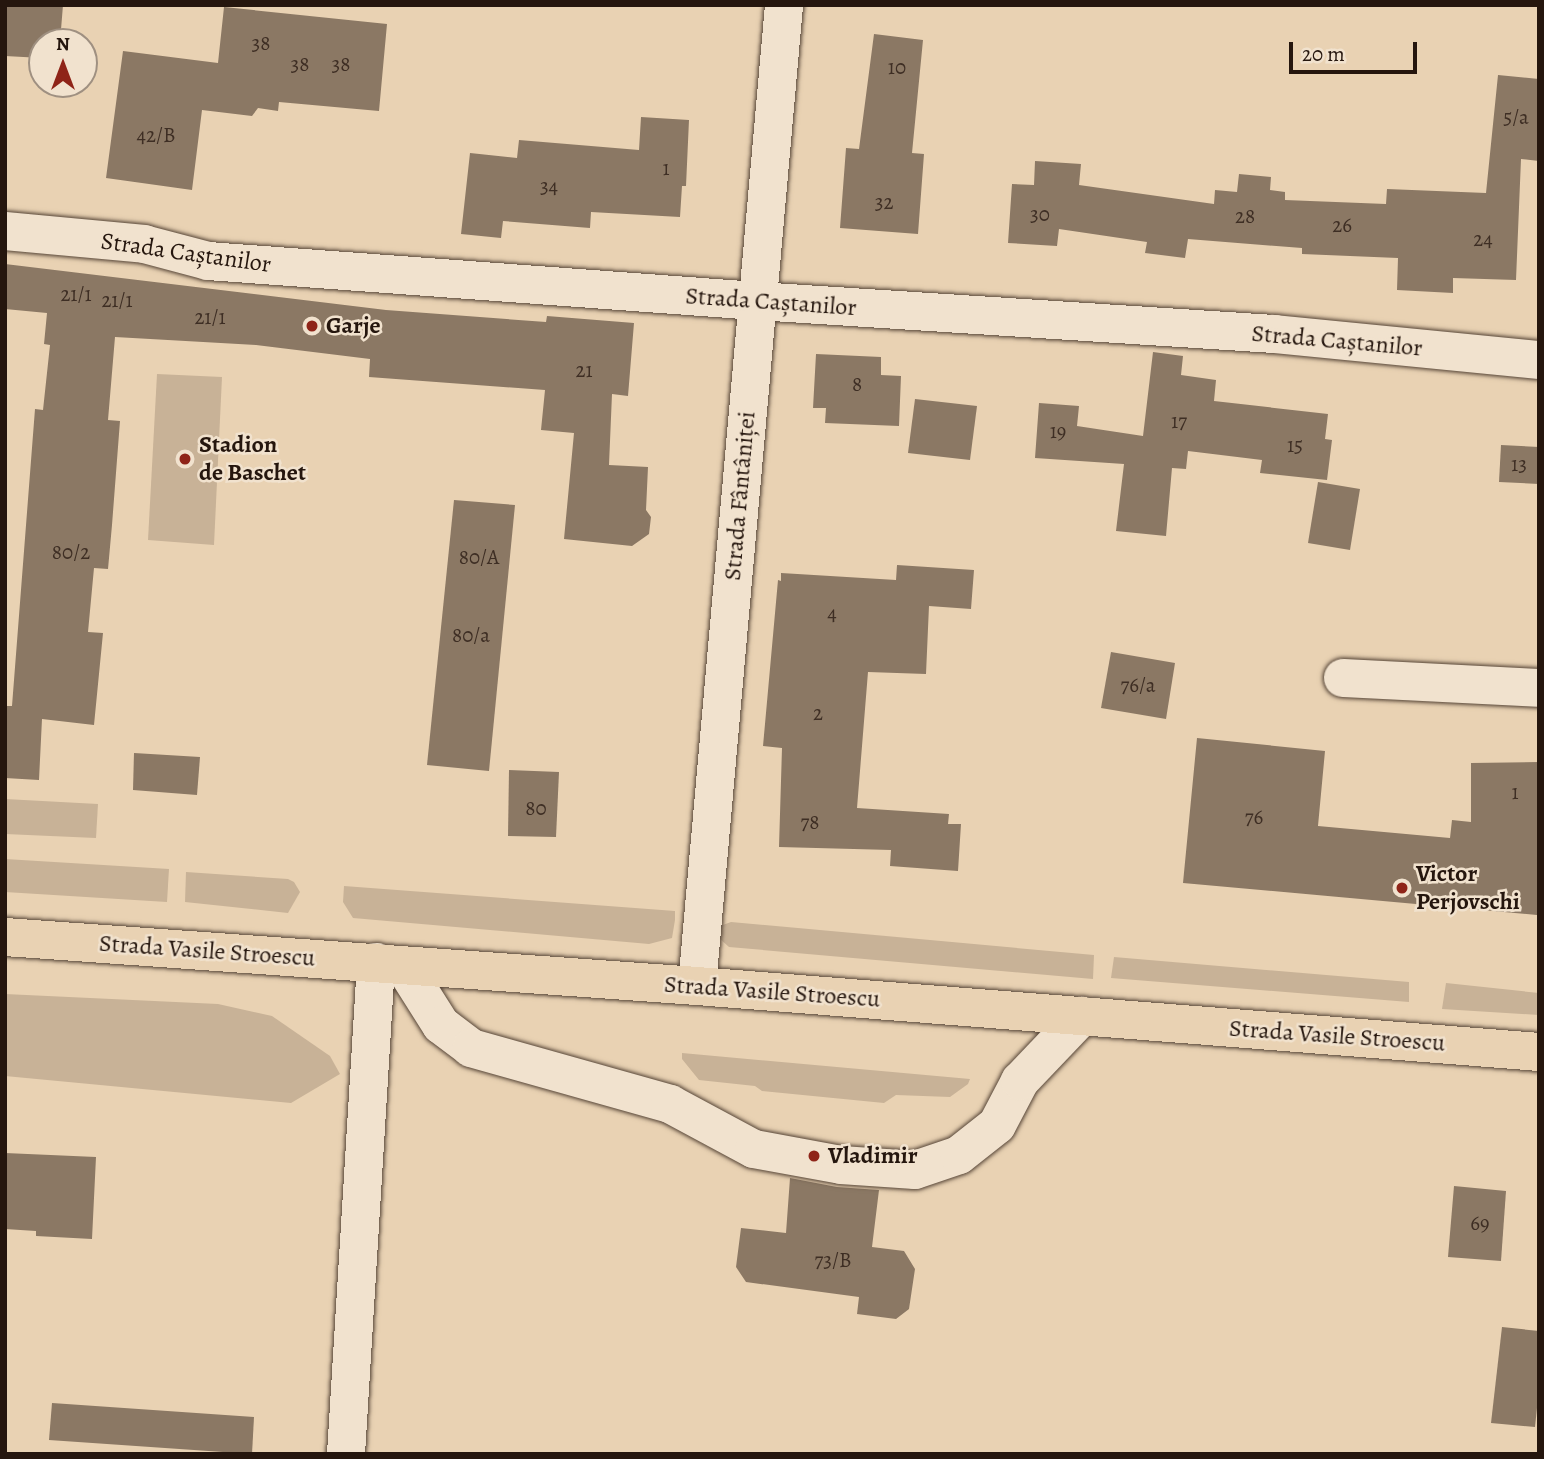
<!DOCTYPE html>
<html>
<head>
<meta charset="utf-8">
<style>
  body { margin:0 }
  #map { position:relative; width:1544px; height:1459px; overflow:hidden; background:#e9d2b3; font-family:Alegreya,serif }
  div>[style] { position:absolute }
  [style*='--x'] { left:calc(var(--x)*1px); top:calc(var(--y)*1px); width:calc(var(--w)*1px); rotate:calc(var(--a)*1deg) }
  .green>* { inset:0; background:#c8b297 }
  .building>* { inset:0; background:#8b7864 }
  .roads { filter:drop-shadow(0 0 2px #564537) drop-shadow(0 0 2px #564537) }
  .minor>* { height:38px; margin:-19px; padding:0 19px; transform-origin:19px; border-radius:19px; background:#f1e2ce }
  .major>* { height:38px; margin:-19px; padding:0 19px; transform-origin:19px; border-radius:19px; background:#e9d2b3 }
  .dots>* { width:19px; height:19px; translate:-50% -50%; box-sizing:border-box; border:4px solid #f1e2ce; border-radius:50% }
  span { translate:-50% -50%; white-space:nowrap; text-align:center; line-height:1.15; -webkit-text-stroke:5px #f1e2ce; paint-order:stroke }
  .number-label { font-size:21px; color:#3e2e24 }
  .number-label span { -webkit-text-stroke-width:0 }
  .street-label { font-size:24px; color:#25160e }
  .poi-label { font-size:24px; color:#25160e; font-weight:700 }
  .left { translate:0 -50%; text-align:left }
  .frame { position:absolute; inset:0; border:7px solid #25160e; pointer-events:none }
  .north { position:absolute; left:28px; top:28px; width:70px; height:70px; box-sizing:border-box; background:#f1e2ce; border:2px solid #9f9081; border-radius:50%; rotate:0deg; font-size:19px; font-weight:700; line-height:28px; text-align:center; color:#25160e }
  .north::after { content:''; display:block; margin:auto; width:24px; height:32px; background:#8f2418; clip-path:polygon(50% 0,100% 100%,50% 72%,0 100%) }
  .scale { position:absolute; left:1289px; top:42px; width:128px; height:32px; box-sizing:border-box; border:4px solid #25160e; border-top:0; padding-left:9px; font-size:21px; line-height:24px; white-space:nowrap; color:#25160e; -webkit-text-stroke:5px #f1e2ce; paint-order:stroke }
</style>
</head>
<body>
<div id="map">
  <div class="green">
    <div style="clip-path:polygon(157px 374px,222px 377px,214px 545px,148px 540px)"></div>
    <div style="clip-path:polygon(5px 799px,98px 804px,96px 838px,5px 834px)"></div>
    <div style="clip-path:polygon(5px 859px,169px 869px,167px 902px,5px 892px)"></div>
    <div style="clip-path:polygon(186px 872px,288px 879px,294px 882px,300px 892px,288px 913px,185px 902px)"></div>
    <div style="clip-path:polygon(344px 886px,675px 911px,675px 920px,672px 938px,649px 944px,353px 918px,343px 902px)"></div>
    <div style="clip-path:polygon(731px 922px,1094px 955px,1093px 979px,729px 947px,720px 939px,720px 926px)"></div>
    <div style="clip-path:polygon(1114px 957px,1409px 982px,1409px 1002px,1111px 978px)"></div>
    <div style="clip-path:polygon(1446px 983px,1539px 993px,1539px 1015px,1442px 1009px)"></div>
    <div style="clip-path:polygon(5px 994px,218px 1004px,272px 1016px,330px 1056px,340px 1074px,291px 1103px,5px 1076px)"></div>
    <div style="clip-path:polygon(682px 1053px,970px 1079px,968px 1084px,950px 1097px,896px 1095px,884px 1103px,762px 1091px,755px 1086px,699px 1080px,682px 1059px)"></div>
  </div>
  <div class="building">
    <div style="clip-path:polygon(5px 5px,63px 5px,60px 42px,42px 42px,42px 58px,5px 56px)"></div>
    <div style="clip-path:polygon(224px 7px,387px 24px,379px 111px,279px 102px,278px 111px,258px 108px,252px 116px,202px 110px,192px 190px,106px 178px,123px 51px,218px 63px)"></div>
    <div style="clip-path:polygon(874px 34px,923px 40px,912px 153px,924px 154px,918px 234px,840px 228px,846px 148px,859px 149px)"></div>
    <div style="clip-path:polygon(1498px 75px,1539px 79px,1539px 161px,1521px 159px,1516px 280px,1453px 278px,1453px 293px,1397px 290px,1398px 258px,1302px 254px,1302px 248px,1188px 239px,1185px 258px,1145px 253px,1147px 242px,1059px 229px,1057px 246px,1008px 243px,1012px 184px,1034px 185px,1035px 161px,1081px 164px,1079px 185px,1214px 204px,1215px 190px,1237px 192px,1239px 174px,1271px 177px,1270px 190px,1285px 192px,1285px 200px,1386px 204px,1387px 189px,1486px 193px)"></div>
    <div style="clip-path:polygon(641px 117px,689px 120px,686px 186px,682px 186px,680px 217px,591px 212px,590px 228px,503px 221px,501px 238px,461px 234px,470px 153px,517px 158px,519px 140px,639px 150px)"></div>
    <div style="clip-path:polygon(5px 264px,386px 310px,546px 322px,547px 316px,634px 323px,628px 396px,612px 394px,609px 465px,648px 467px,646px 510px,651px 517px,649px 534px,632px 546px,564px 539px,574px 433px,541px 430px,545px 390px,369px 377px,370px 359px,256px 345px,115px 337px,108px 420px,120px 421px,112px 525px,108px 569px,94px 568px,88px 632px,103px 633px,94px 725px,42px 719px,39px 780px,5px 778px,5px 706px,12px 706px,35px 409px,43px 410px,50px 345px,44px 344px,47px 313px,5px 309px)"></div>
    <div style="clip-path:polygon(1153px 352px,1183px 356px,1181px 375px,1216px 380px,1214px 401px,1328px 414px,1325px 439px,1332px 440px,1327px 480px,1260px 473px,1262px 460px,1188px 451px,1186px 469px,1172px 468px,1166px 536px,1116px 531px,1124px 464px,1035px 458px,1039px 403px,1079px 406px,1077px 426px,1143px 436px)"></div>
    <div style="clip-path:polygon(816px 354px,881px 357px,881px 375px,901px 376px,899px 426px,825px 423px,826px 408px,813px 408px)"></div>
    <div style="clip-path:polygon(915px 399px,977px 406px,970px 460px,908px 453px)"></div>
    <div style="clip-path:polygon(1501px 445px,1539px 447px,1539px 484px,1499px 482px)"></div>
    <div style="clip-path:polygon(1318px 482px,1360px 489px,1350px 550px,1308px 543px)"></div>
    <div style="clip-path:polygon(454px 500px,515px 505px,489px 771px,427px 765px)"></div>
    <div style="clip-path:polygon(897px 565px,974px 570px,971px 609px,929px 606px,926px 674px,868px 672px,857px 808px,949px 814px,948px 824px,961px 824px,958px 871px,890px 866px,891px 850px,779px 847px,782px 748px,763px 746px,778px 580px,781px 581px,781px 573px,896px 580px)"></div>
    <div style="clip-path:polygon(1111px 652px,1175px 663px,1166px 719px,1101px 708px)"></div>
    <div style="clip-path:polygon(1197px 738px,1325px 751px,1318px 826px,1450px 838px,1452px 820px,1471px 822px,1471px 763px,1539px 762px,1537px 915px,1183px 883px)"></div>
    <div style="clip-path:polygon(134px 753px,200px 757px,197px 795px,133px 790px)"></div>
    <div style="clip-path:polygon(509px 770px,559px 772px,556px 837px,508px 836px)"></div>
    <div style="clip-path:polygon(5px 1153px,96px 1157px,92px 1239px,36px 1236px,36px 1231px,5px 1229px)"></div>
    <div style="clip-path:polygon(790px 1178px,837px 1187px,879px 1190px,872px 1247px,904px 1251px,915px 1269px,909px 1309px,896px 1319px,857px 1314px,859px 1297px,746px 1282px,736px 1267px,741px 1228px,786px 1233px)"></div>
    <div style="clip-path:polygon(1454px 1186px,1506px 1191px,1501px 1261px,1448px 1257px)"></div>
    <div style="clip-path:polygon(1502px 1327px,1539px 1331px,1539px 1389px,1535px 1427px,1491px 1423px)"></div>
    <div style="clip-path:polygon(52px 1403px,254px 1417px,252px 1454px,49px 1440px)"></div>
  </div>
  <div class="roads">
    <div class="minor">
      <div style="--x:5;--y:231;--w:140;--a:5.3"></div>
      <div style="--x:144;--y:244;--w:66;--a:14.9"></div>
      <div style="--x:208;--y:261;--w:550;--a:4.17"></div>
      <div style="--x:757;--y:301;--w:518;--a:3.65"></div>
      <div style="--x:1274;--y:334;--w:266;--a:5.6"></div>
      <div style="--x:1343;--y:678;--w:196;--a:2.9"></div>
      <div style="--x:403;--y:965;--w:71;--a:57.7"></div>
      <div style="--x:441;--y:1025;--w:38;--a:37"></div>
      <div style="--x:471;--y:1048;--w:207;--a:15.7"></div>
      <div style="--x:670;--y:1104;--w:95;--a:28.2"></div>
      <div style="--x:754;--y:1149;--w:88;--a:10.4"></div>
      <div style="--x:841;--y:1165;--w:74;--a:3.9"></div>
      <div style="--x:915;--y:1170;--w:46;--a:-18.8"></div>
      <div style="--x:959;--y:1155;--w:48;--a:-38.3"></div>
      <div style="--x:997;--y:1125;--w:50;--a:-62.4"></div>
      <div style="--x:1020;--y:1081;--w:90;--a:-46.4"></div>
      <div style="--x:697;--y:986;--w:985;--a:-84.93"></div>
      <div style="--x:346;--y:1454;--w:493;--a:-86.5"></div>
    </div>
    <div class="major">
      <div style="--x:5;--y:937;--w:694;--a:4.05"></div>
      <div style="--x:697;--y:986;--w:845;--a:4.48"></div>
    </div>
  </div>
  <div class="dots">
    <div style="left:312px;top:326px;background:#8f2418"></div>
    <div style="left:185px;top:459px;background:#8f2418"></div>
    <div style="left:1402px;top:888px;background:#8f2418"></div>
    <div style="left:814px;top:1156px;background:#8f2418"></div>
  </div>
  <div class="number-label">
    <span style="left:261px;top:43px">38</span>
    <span style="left:300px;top:64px">38</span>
    <span style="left:341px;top:64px">38</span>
    <span style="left:897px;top:67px">10</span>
    <span style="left:1516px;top:117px">5/a</span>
    <span style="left:156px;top:135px">42/B</span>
    <span style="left:666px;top:168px">1</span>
    <span style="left:549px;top:186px">34</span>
    <span style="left:884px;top:202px">32</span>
    <span style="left:1040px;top:214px">30</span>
    <span style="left:1245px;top:216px">28</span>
    <span style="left:1342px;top:225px">26</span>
    <span style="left:1483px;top:239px">24</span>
    <span style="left:76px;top:294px">21/1</span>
    <span style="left:117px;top:300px">21/1</span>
    <span style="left:210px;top:317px">21/1</span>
    <span style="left:584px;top:370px">21</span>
    <span style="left:857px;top:384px">8</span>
    <span style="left:1179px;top:421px">17</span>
    <span style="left:1058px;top:431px">19</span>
    <span style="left:1295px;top:445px">15</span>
    <span style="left:1519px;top:464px">13</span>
    <span style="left:71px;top:552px">80/2</span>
    <span style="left:479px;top:557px">80/A</span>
    <span style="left:832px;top:613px">4</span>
    <span style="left:471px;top:635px">80/a</span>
    <span style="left:1138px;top:685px">76/a</span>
    <span style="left:818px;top:713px">2</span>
    <span style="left:1515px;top:792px">1</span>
    <span style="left:536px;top:808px">80</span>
    <span style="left:1254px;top:817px">76</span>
    <span style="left:810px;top:822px">78</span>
    <span style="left:1480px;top:1223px">69</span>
    <span style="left:833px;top:1260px">73/B</span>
  </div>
  <div class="street-label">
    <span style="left:186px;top:253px;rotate:8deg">Strada Caștanilor</span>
    <span style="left:771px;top:302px;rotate:4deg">Strada Caștanilor</span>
    <span style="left:1337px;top:341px;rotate:5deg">Strada Caștanilor</span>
    <span style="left:740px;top:496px;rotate:-85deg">Strada Fântâniței</span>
    <span style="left:207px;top:951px;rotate:4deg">Strada Vasile Stroescu</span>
    <span style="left:772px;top:992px;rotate:4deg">Strada Vasile Stroescu</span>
    <span style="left:1337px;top:1036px;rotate:4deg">Strada Vasile Stroescu</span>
  </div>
  <div class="poi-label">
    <span class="left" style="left:326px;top:326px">Garje</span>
    <span class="left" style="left:199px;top:459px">Stadion<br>de Baschet</span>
    <span class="left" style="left:1416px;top:888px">Victor<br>Perjovschi</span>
    <span class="left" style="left:828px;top:1156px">Vladimir</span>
  </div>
  <div class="frame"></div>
  <div class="north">N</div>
  <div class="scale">20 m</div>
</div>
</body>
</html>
